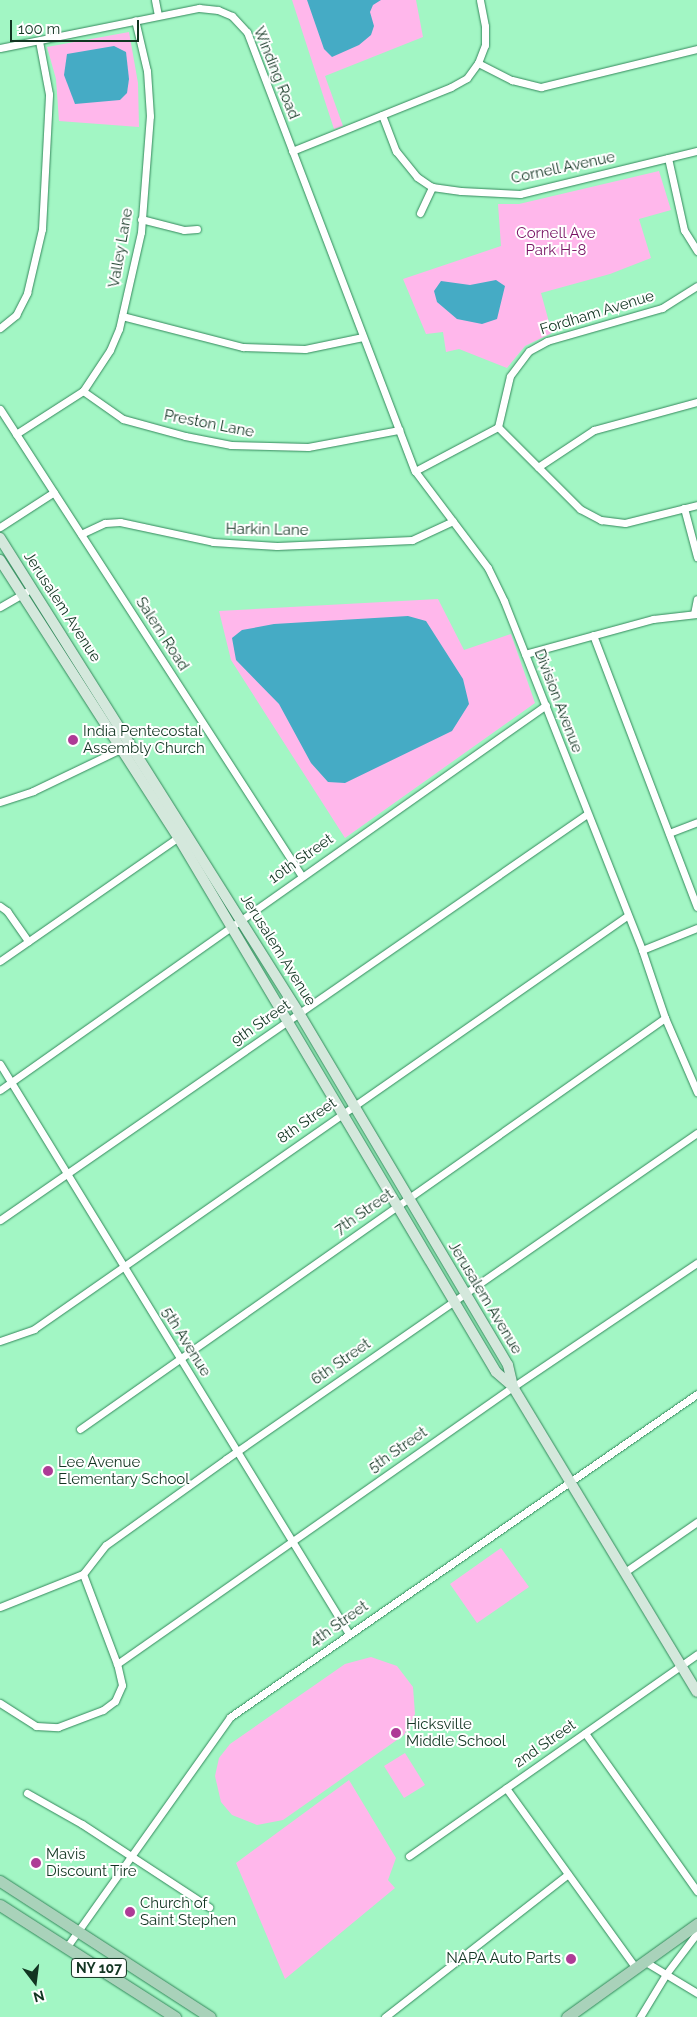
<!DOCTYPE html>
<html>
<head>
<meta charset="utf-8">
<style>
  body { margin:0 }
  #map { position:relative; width:697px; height:2017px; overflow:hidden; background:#a2f6c4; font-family:Raleway,sans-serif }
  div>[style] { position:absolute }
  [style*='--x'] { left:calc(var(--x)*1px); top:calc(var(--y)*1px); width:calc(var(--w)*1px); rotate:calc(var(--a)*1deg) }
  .green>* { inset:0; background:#ffb7eb }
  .water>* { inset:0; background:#45abc5 }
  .roads { filter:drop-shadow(0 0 1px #34895c) drop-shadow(0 0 1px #34895c) }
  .street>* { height:7px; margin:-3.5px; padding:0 3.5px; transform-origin:3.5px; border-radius:3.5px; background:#fff }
  .secondary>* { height:10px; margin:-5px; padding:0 5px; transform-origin:5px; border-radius:5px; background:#d4e8dc }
  .primary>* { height:11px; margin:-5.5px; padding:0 5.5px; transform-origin:5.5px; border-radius:5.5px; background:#a9d2ba }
  .dots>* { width:14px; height:14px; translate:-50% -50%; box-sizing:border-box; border:2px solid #fff; border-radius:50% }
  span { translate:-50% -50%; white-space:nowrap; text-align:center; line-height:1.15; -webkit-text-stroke:4px #fff; paint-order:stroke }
  .shield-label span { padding:1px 4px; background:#fff; border:1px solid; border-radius:4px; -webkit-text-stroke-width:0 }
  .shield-label { font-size:14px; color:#123522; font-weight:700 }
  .street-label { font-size:15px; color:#123522 }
  .park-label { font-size:15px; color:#781565 }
  .poi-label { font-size:15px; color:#123522 }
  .left { translate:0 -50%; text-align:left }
  .right { translate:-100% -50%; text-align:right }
  .north { position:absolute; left:10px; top:1957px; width:50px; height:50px; -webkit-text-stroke:4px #fff; paint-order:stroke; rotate:165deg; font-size:14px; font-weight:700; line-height:20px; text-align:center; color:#123522 }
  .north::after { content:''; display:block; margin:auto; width:18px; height:22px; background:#123522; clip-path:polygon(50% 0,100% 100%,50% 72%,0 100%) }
  .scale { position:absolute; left:10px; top:20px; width:129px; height:22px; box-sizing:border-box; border:2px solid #123522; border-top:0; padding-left:6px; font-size:15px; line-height:18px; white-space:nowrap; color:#123522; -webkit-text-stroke:4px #fff; paint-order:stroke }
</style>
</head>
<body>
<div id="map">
  <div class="green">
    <div style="clip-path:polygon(292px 0,416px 0,423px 37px,325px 76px,343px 126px,334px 129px)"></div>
    <div style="clip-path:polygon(129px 32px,138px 83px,139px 127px,59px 121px,56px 79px,47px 47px)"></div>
    <div style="clip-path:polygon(659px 171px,671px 210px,639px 219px,651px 258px,610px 274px,541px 293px,552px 333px,525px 346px,507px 368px,459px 349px,446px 352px,443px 332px,426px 334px,403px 279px,501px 246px,498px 204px,519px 204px)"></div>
    <div style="clip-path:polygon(438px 599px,464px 650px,511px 634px,535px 703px,345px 838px,231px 660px,219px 611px)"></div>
    <div style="clip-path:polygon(501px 1548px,529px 1587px,477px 1623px,450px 1584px)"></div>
    <div style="clip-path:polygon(371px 1657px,397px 1666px,413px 1687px,415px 1714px,404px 1735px,283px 1820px,257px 1825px,232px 1815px,221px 1802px,215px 1776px,219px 1758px,230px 1744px,345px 1664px)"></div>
    <div style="clip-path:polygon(405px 1753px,425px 1785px,404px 1798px,384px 1766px)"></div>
    <div style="clip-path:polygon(349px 1780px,396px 1858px,388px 1880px,395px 1888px,285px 1979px,236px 1863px)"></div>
  </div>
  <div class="water">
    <div style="clip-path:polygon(307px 0,381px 0,373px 5px,370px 12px,374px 26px,371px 35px,359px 45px,332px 57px,324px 49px)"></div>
    <div style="clip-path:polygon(114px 46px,126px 52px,129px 79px,127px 93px,120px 100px,75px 104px,64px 75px,67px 54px)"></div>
    <div style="clip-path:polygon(496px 280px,505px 286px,497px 319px,482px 324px,457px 319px,437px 302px,434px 291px,441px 281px,470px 285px)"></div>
    <div style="clip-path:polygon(408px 616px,426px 621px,463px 679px,469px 704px,452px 731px,345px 783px,328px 782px,311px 763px,279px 704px,236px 660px,232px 638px,242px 630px,274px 624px)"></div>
  </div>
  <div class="roads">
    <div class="street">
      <div style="--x:155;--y:0;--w:15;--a:79"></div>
      <div style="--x:0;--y:48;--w:203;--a:-11.4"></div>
      <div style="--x:199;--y:8;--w:19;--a:6"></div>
      <div style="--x:218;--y:10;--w:15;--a:23"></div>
      <div style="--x:232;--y:16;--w:22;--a:47"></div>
      <div style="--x:247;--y:32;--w:470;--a:69.1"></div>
      <div style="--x:415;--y:471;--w:121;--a:53"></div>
      <div style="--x:488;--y:568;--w:37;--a:64"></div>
      <div style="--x:504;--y:601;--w:375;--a:68.4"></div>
      <div style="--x:642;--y:950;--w:72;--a:71.3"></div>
      <div style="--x:665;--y:1018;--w:81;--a:66.6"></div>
      <div style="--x:478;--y:63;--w:38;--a:27"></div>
      <div style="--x:512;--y:80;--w:30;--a:14"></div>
      <div style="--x:541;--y:87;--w:161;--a:-13.7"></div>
      <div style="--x:382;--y:115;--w:39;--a:69"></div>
      <div style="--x:396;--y:151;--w:33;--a:51"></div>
      <div style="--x:417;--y:177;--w:18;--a:34"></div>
      <div style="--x:432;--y:187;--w:29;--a:8"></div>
      <div style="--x:461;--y:191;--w:59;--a:2.9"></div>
      <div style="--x:520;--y:194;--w:182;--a:-13.7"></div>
      <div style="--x:292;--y:151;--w:171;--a:-21.9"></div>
      <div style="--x:451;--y:87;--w:18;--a:-29"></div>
      <div style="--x:467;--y:78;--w:19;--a:-54"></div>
      <div style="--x:478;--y:63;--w:19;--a:-69"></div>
      <div style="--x:485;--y:45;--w:19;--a:-90"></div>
      <div style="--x:485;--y:26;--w:26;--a:-101"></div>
      <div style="--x:668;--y:158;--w:74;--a:77.5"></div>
      <div style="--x:684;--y:230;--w:25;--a:58"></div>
      <div style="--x:420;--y:213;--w:29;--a:-65"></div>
      <div style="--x:141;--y:219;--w:44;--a:14.3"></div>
      <div style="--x:184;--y:230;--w:13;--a:-4"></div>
      <div style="--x:122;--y:316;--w:125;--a:14.4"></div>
      <div style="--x:243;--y:347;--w:62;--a:1.8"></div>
      <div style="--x:305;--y:349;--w:59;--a:-11.7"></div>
      <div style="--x:0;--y:328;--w:21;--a:-39"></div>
      <div style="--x:16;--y:315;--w:25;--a:-63"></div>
      <div style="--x:27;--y:293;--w:66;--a:-76.8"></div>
      <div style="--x:42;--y:229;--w:135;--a:-87"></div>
      <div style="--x:49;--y:94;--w:54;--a:-100.7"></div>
      <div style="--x:83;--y:391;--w:49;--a:35"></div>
      <div style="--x:123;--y:419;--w:64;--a:15.3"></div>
      <div style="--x:185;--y:436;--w:47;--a:11.1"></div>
      <div style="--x:231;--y:445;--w:77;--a:1.5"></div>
      <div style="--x:308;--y:447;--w:93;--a:-10.6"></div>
      <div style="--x:0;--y:409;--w:555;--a:57.14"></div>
      <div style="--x:498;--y:427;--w:116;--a:45"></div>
      <div style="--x:580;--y:509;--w:24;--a:28"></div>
      <div style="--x:601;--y:520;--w:24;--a:7"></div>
      <div style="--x:625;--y:523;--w:74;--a:-14"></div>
      <div style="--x:16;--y:434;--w:80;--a:-32.7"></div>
      <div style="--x:83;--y:391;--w:49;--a:-56.6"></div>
      <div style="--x:110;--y:350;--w:23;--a:-67"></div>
      <div style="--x:119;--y:329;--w:99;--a:-77.2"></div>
      <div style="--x:141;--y:232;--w:116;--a:-85.6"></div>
      <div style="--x:150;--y:116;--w:45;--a:-93.8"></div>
      <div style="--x:147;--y:71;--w:52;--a:-103.2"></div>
      <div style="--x:538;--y:467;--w:67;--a:-33.5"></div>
      <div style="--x:594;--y:430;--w:107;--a:-15.2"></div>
      <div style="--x:415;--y:471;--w:94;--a:-27.9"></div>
      <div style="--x:498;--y:427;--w:52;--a:-76.8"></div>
      <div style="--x:510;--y:376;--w:31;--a:-53"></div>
      <div style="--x:529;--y:351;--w:21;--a:-29"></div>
      <div style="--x:547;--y:341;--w:120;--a:-16"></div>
      <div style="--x:662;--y:308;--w:41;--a:-32.2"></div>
      <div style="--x:684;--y:508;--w:51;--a:75.1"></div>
      <div style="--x:0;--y:527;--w:64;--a:-32.9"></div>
      <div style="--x:81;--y:534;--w:26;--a:-25"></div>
      <div style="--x:105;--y:523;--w:15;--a:-4"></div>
      <div style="--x:120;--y:522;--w:95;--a:12.1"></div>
      <div style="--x:213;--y:542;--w:64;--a:3.6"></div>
      <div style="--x:277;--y:546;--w:135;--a:-2.5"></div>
      <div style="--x:412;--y:540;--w:45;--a:-24.9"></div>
      <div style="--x:0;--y:607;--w:30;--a:-30"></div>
      <div style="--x:694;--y:614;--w:15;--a:-79"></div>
      <div style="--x:593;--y:635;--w:291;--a:69.1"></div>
      <div style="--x:525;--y:654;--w:133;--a:-15.3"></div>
      <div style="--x:653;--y:619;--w:44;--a:-6.5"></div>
      <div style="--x:0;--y:802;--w:35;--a:-18"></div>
      <div style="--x:33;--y:791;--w:102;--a:-25.6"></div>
      <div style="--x:669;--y:833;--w:30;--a:-21"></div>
      <div style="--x:0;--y:906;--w:9;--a:36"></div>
      <div style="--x:7;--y:911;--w:37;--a:55"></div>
      <div style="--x:642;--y:950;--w:59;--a:-21.8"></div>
      <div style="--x:0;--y:961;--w:219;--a:-34.8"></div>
      <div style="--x:0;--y:1064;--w:668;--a:58.52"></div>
      <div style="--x:0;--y:1090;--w:668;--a:-35.19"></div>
      <div style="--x:0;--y:1220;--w:714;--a:-34.67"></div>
      <div style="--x:0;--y:1341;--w:36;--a:-19"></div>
      <div style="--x:34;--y:1329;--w:723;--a:-34.86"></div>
      <div style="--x:80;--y:1429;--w:715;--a:-35.09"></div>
      <div style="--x:625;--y:1572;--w:88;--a:-34.8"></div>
      <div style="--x:0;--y:1607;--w:89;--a:-21.7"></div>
      <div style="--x:83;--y:1574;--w:37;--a:-52"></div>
      <div style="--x:106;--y:1545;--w:148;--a:-35.6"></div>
      <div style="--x:226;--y:1459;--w:573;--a:-34.69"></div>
      <div style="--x:117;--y:1664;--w:483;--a:-35"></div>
      <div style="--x:513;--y:1387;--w:222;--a:-34"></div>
      <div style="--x:0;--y:1703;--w:43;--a:32.6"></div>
      <div style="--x:36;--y:1726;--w:22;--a:3"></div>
      <div style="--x:58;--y:1727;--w:48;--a:-20.7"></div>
      <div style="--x:103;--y:1710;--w:15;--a:-37"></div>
      <div style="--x:115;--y:1701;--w:17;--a:-66"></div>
      <div style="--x:122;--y:1685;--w:22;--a:-103"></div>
      <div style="--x:117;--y:1664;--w:96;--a:-110.7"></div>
      <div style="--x:585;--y:1733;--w:194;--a:54.7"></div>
      <div style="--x:506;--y:1788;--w:221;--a:54.2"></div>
      <div style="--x:27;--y:1793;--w:63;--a:29.4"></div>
      <div style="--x:82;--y:1824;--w:152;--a:33.2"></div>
      <div style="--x:409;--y:1856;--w:352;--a:-35"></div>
      <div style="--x:66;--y:1948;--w:283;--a:-54.6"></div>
      <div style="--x:230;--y:1717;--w:568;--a:-34.67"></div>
      <div style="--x:644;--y:1961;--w:62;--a:31.1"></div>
      <div style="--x:385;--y:2017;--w:232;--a:-38"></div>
      <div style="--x:640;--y:2017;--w:50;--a:-58.8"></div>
      <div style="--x:666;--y:1974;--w:51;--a:-52.9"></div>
    </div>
    <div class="secondary">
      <div style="--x:0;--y:538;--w:561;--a:57.81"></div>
      <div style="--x:299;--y:1013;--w:409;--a:59.3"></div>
      <div style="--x:508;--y:1365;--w:23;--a:77"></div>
      <div style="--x:0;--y:560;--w:329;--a:57.3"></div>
      <div style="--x:178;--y:837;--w:622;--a:59.27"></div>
      <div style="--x:496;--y:1372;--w:23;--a:41"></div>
      <div style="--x:513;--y:1387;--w:356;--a:58.9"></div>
    </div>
    <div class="primary">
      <div style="--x:0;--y:1881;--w:250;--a:32.9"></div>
      <div style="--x:0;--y:1905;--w:208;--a:32.6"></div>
      <div style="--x:567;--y:2017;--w:160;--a:-35.6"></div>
    </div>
  </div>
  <div class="dots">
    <div style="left:73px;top:740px;background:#ae3b96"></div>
    <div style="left:48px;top:1471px;background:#ae3b96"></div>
    <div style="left:396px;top:1733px;background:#ae3b96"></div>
    <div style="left:36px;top:1863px;background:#ae3b96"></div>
    <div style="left:130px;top:1912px;background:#ae3b96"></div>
    <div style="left:571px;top:1959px;background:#ae3b96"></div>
  </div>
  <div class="shield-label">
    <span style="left:99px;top:1968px">NY 107</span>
  </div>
  <div class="street-label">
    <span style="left:276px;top:73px;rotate:68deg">Winding Road</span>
    <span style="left:563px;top:168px;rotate:-12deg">Cornell Avenue</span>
    <span style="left:121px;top:248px;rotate:-80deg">Valley Lane</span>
    <span style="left:597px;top:313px;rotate:-17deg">Fordham Avenue</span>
    <span style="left:209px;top:424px;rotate:11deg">Preston Lane</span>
    <span style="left:267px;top:530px;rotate:1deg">Harkin Lane</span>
    <span style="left:62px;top:607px;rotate:57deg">Jerusalem Avenue</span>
    <span style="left:162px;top:634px;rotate:57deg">Salem Road</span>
    <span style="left:558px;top:701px;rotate:69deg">Division Avenue</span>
    <span style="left:301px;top:859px;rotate:-35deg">10th Street</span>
    <span style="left:278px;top:950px;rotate:58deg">Jerusalem Avenue</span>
    <span style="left:261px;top:1023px;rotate:-35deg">9th Street</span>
    <span style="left:307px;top:1121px;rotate:-35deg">8th Street</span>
    <span style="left:364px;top:1212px;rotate:-35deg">7th Street</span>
    <span style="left:485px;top:1298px;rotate:59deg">Jerusalem Avenue</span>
    <span style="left:186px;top:1342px;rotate:58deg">5th Avenue</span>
    <span style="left:341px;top:1362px;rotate:-35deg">6th Street</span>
    <span style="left:398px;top:1450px;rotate:-35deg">5th Street</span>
    <span style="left:339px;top:1624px;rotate:-35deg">4th Street</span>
    <span style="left:545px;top:1744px;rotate:-35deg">2nd Street</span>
  </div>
  <div class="park-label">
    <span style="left:556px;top:242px">Cornell Ave<br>Park H-8</span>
  </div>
  <div class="poi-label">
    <span class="left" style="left:83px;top:740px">India Pentecostal<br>Assembly Church</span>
    <span class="left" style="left:58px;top:1471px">Lee Avenue<br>Elementary School</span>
    <span class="left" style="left:406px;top:1733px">Hicksville<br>Middle School</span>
    <span class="left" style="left:46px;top:1863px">Mavis<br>Discount Tire</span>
    <span class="left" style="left:140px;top:1912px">Church of<br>Saint Stephen</span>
    <span class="right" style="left:561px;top:1959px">NAPA Auto Parts</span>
  </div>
  <div class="north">N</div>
  <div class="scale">100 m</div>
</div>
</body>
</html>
